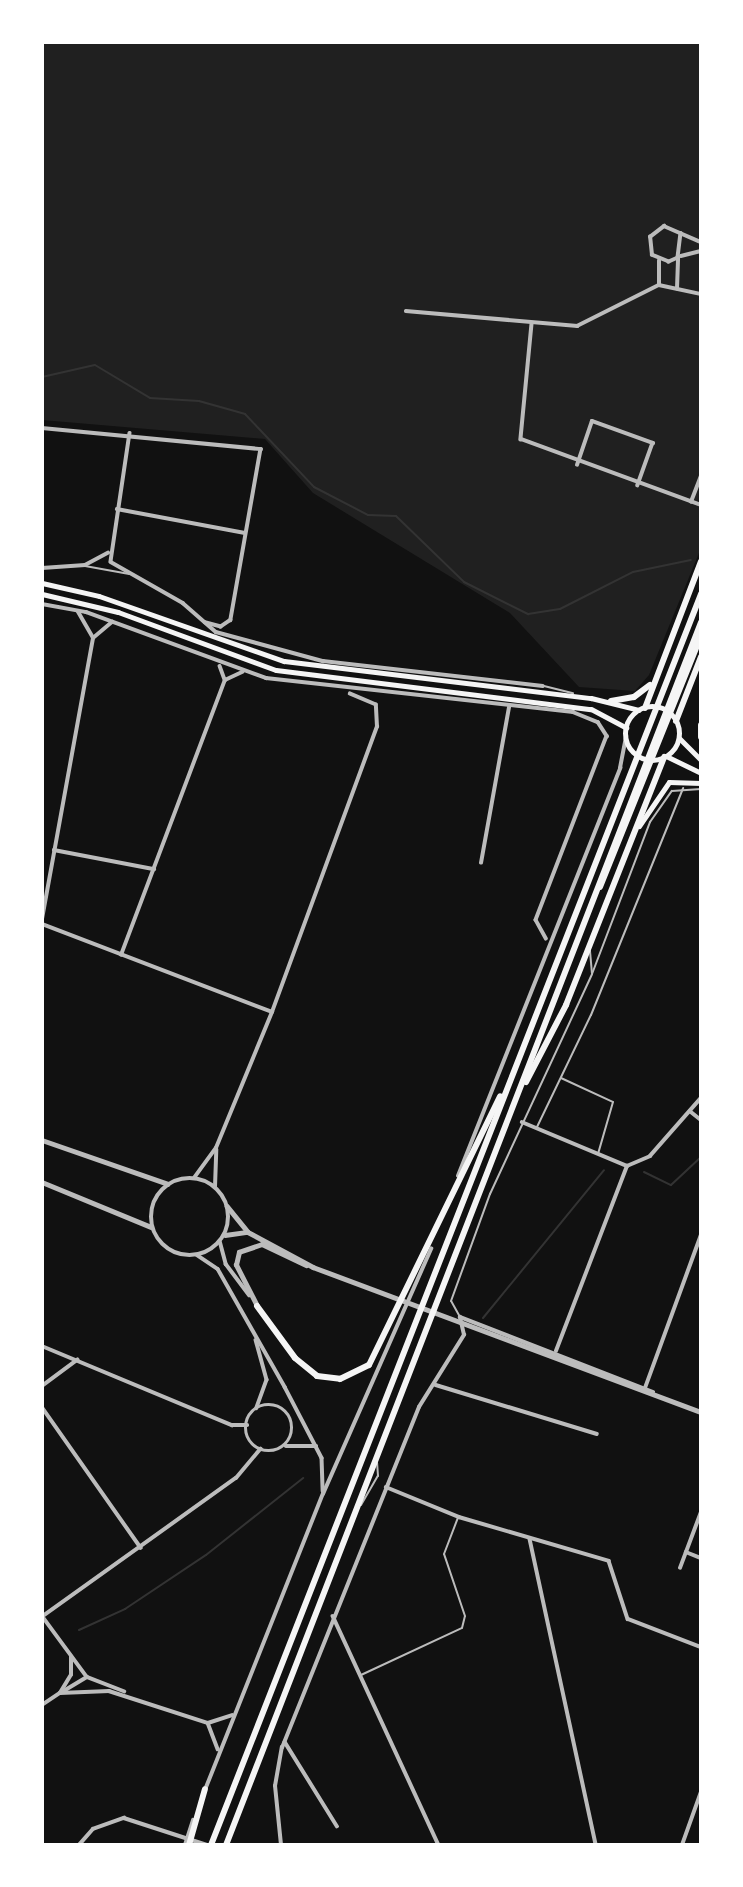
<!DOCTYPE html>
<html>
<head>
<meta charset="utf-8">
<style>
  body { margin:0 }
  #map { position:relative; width:743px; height:1887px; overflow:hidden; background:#111; font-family:"DejaVu Sans",sans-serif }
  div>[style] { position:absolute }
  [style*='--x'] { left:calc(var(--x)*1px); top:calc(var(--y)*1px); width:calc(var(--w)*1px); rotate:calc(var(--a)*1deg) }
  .green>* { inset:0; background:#202020 }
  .stream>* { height:2px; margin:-1px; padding:0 1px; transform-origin:1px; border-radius:1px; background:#333 }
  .service>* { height:2px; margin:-1px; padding:0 1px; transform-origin:1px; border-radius:1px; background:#bcbcbc }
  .minor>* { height:3.5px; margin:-1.75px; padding:0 1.75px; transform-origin:1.75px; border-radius:1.75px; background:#bcbcbc }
  .minor>.ring { margin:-1.75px; padding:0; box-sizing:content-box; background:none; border:3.5px solid #bcbcbc; border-radius:50% }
  .tertiary>* { height:4.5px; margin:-2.25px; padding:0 2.25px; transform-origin:2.25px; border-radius:2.25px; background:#bcbcbc }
  .tertiary>.ring { margin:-2.25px; padding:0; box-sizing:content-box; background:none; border:4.5px solid #bcbcbc; border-radius:50% }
  .primary>* { height:5px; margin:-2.5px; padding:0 2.5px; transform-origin:2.5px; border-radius:2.5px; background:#f5f5f5 }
  .primary>.ring { margin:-2.5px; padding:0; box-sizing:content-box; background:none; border:5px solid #f5f5f5; border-radius:50% }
  .motorway>* { height:6px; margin:-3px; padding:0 3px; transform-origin:3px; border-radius:3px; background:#f5f5f5 }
  span { translate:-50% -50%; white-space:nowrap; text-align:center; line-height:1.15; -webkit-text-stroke:7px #fff; paint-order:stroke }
  .frame { position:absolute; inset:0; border:44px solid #fff; pointer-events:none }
</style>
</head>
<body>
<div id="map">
  <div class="green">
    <div style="clip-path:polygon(42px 42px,701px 42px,701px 548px,649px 675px,635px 691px,579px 687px,510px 613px,313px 493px,265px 439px,42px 420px)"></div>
  </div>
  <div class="stream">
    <div style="--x:42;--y:377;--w:54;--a:-12.8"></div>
    <div style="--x:95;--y:365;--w:64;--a:31"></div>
    <div style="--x:150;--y:398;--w:49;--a:3.5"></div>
    <div style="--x:199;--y:401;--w:48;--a:15.8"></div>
    <div style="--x:245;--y:414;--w:100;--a:46.6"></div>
    <div style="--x:314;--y:487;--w:61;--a:27.4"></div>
    <div style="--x:368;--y:515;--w:28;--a:2"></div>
    <div style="--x:396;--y:516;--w:95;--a:44.1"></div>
    <div style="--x:464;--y:582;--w:72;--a:26.6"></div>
    <div style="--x:528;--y:614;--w:32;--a:-9"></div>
    <div style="--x:560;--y:609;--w:82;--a:-26.9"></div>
    <div style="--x:633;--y:572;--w:59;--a:-11.7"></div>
    <div style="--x:644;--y:1172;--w:30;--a:26"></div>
    <div style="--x:671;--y:1185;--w:41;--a:-43"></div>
    <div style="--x:483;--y:1318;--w:191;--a:-50.7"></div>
    <div style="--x:79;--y:1630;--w:51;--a:-24.5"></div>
    <div style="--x:125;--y:1609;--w:97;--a:-33.7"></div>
    <div style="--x:206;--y:1555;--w:124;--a:-38.4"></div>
  </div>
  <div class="service">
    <div style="--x:85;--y:566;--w:45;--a:10.3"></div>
    <div style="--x:544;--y:686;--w:30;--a:14"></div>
    <div style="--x:590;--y:951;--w:22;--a:85"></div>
    <div style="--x:561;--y:1078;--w:57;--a:24.8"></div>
    <div style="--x:613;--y:1102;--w:54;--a:106.1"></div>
    <div style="--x:537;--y:1127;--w:124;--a:-64.3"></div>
    <div style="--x:591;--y:1015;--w:245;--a:-67.9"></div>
    <div style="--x:460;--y:1317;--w:18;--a:-119"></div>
    <div style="--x:451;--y:1301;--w:114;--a:-70"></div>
    <div style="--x:490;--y:1194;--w:242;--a:-65.1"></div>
    <div style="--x:592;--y:974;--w:163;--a:-69.1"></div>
    <div style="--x:650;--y:822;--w:38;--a:-55"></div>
    <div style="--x:672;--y:791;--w:29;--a:-4"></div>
    <div style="--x:361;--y:1505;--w:34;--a:-60"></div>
    <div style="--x:378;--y:1476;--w:13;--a:-94"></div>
    <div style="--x:361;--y:1675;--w:111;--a:-25"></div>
    <div style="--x:462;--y:1628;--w:12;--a:-76"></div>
    <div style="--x:465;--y:1616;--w:65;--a:-108.7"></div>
    <div style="--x:444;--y:1554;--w:40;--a:-69"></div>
  </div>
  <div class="minor">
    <div style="--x:681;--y:233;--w:25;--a:97"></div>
    <div style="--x:678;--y:258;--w:10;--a:156"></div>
    <div style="--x:669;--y:262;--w:18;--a:-158"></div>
    <div style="--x:652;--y:255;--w:18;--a:-96"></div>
    <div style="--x:650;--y:237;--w:18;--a:-38"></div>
    <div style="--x:664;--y:226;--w:40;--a:23.4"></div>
    <div style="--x:681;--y:256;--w:21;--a:-14"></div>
    <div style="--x:659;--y:285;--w:43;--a:12.1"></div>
    <div style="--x:677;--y:289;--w:31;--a:-88"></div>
    <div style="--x:406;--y:311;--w:172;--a:5"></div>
    <div style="--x:577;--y:326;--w:92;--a:-26.6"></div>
    <div style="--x:659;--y:285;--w:24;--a:-90"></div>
    <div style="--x:532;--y:324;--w:116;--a:95.5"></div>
    <div style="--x:521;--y:439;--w:192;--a:20.1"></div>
    <div style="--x:42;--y:428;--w:220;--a:5.5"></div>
    <div style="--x:261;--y:449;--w:174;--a:100"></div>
    <div style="--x:231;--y:620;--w:12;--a:145"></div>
    <div style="--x:221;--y:627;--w:16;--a:-165"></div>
    <div style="--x:130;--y:433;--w:130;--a:98.4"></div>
    <div style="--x:111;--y:562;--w:83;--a:29.7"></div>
    <div style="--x:183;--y:603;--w:44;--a:41.3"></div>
    <div style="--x:216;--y:632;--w:111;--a:15.2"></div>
    <div style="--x:323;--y:661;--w:221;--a:6.5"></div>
    <div style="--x:577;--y:465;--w:46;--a:-71.2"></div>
    <div style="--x:592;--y:421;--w:65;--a:19.8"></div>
    <div style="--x:653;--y:443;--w:45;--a:109.7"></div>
    <div style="--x:691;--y:502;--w:28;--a:-69"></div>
    <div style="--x:117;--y:509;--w:130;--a:10.6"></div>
    <div style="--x:42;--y:568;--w:43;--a:-4"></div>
    <div style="--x:85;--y:565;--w:26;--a:-28"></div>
    <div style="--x:42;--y:604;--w:45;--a:10.3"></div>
    <div style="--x:86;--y:612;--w:192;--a:20.1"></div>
    <div style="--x:266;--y:678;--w:309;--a:6.3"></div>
    <div style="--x:573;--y:712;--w:27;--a:22"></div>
    <div style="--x:598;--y:722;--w:17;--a:57"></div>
    <div style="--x:607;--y:736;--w:197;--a:111.1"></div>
    <div style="--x:536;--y:920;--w:21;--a:61"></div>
    <div style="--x:93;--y:638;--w:25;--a:-40"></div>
    <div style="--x:220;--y:666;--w:15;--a:70"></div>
    <div style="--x:54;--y:850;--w:102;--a:10.8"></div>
    <div style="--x:481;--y:863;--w:158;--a:-79.8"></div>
    <div style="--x:42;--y:919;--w:286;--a:-79.7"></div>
    <div style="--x:93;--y:638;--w:30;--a:-120"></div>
    <div style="--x:42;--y:924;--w:246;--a:20.9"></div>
    <div style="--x:121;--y:955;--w:294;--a:-69.3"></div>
    <div style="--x:225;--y:680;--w:19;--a:-25"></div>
    <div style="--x:690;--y:1111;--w:14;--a:39"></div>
    <div style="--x:522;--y:1122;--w:114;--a:22.7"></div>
    <div style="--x:627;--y:1166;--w:25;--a:-23"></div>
    <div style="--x:650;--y:1156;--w:77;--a:-48.7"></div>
    <div style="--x:458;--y:1176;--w:439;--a:-68.3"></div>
    <div style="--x:620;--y:768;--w:32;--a:-79"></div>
    <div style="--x:194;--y:1178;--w:37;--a:-54"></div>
    <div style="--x:216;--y:1148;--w:147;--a:-67.6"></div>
    <div style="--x:272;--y:1012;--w:304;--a:-69.8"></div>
    <div style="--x:377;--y:727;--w:22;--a:-93"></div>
    <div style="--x:376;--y:705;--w:28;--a:-157"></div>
    <div style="--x:215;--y:1187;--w:37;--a:-88"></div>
    <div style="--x:220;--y:1241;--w:24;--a:75"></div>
    <div style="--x:226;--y:1264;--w:39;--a:53"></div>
    <div style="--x:197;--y:1255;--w:25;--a:34"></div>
    <div style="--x:218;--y:1269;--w:136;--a:60.4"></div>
    <div style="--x:285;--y:1387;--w:80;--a:62.5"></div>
    <div style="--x:322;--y:1458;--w:33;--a:88"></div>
    <div style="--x:460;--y:1317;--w:207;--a:21.2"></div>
    <div style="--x:256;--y:1340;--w:41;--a:74.6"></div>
    <div style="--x:267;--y:1380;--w:30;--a:110"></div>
    <div style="--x:42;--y:1346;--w:206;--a:22.6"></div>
    <div style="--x:232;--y:1425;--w:15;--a:0"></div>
    <div style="--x:556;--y:1351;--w:198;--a:-69"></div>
    <div style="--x:436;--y:1385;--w:168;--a:16.9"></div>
    <div style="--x:42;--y:1386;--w:44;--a:-36.6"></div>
    <div style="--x:645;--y:1388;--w:163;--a:-69.9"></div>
    <div class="ring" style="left:246px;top:1405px;width:42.5px;height:42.5px"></div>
    <div style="--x:42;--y:1407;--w:172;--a:54.9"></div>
    <div style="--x:286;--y:1446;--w:30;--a:0"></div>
    <div style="--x:386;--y:1487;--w:79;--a:22.3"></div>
    <div style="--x:459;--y:1517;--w:156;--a:16.3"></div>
    <div style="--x:609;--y:1561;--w:61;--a:71.9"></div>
    <div style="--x:628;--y:1619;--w:78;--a:21"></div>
    <div style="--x:530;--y:1539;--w:313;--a:77.8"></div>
    <div style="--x:686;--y:1552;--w:16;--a:22"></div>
    <div style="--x:680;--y:1568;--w:60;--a:-69.4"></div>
    <div style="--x:43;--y:1616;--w:237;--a:-35.6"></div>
    <div style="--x:236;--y:1478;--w:38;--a:-50"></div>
    <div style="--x:333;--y:1616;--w:252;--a:65.2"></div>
    <div style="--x:43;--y:1617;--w:74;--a:53.7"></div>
    <div style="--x:87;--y:1677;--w:40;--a:21"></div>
    <div style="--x:62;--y:1692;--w:29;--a:-31"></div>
    <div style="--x:60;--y:1693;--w:21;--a:-59"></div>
    <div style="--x:71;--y:1675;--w:18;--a:-90"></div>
    <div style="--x:42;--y:1705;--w:22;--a:-34"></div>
    <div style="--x:60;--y:1693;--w:49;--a:-2.3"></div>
    <div style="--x:109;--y:1691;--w:104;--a:17.9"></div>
    <div style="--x:208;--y:1723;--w:25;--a:-18"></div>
    <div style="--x:208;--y:1723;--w:28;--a:69"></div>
    <div style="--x:285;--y:1742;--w:99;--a:58.2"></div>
    <div style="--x:205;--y:1790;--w:319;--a:-68.3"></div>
    <div style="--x:323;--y:1494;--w:268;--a:-66.2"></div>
    <div style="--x:79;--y:1845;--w:21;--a:-49"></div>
    <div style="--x:93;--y:1829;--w:33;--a:-20"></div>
    <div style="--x:124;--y:1818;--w:87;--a:18"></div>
    <div style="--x:185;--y:1845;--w:26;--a:-72"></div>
    <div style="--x:281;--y:1845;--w:59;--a:-95.8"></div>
    <div style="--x:275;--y:1786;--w:39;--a:-80"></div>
    <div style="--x:282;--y:1748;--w:367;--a:-68.1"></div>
    <div style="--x:419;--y:1407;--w:85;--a:-58"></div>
    <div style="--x:464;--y:1335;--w:18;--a:-103"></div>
    <div style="--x:682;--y:1845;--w:56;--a:-70.3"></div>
  </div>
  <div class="tertiary">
    <div style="--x:42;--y:1140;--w:133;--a:19.2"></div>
    <div class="ring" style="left:151px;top:1178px;width:73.5px;height:73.5px"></div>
    <div style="--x:42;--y:1182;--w:118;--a:22.4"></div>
    <div style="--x:227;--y:1206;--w:33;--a:51"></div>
    <div style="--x:248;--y:1232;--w:74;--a:28.3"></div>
    <div style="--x:313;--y:1267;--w:414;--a:20.5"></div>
    <div style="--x:225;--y:1235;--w:22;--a:-8"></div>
    <div style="--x:257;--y:1306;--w:46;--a:-117.1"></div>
    <div style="--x:236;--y:1265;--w:13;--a:-77"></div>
    <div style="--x:239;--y:1252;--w:24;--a:-19"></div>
    <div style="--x:262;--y:1244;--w:49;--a:25.5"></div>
  </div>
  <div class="primary">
    <div style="--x:42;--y:583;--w:58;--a:12.8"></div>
    <div style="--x:99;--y:596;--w:196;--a:19.4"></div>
    <div style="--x:284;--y:661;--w:309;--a:6.9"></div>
    <div style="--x:591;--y:698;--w:49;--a:14"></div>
    <div style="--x:42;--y:594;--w:78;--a:13.3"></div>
    <div style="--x:118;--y:612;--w:168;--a:20.2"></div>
    <div style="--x:276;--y:670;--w:317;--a:7.1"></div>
    <div style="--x:591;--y:709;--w:40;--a:28"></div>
    <div class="ring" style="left:625px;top:706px;width:49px;height:49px"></div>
    <div style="--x:679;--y:738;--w:31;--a:45"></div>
    <div style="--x:666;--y:756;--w:39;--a:26"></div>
    <div style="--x:639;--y:826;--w:53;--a:-55.7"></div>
    <div style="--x:669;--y:782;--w:32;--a:2"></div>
  </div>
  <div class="motorway">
    <div style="--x:611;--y:701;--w:23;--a:-10"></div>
    <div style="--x:634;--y:697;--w:20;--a:-37"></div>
    <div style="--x:645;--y:708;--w:157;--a:-69.1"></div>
    <div style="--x:676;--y:721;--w:69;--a:-68.7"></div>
    <div style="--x:701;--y:725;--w:12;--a:90"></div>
    <div style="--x:600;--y:887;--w:271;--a:-68.1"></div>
    <div style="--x:526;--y:1082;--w:87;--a:-62.5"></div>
    <div style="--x:566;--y:1005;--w:267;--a:-68.4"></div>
    <div style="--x:257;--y:1306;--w:64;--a:53.8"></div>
    <div style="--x:295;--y:1358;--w:28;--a:39"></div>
    <div style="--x:317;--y:1376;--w:23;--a:7"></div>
    <div style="--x:340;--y:1379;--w:32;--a:-26"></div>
    <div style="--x:369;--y:1365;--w:299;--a:-64"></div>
    <div style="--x:189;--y:1845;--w:58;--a:-74.1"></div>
    <div style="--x:211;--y:1845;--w:1344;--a:-68.61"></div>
    <div style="--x:226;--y:1845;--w:1312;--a:-68.77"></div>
  </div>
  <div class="frame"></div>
</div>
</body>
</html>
